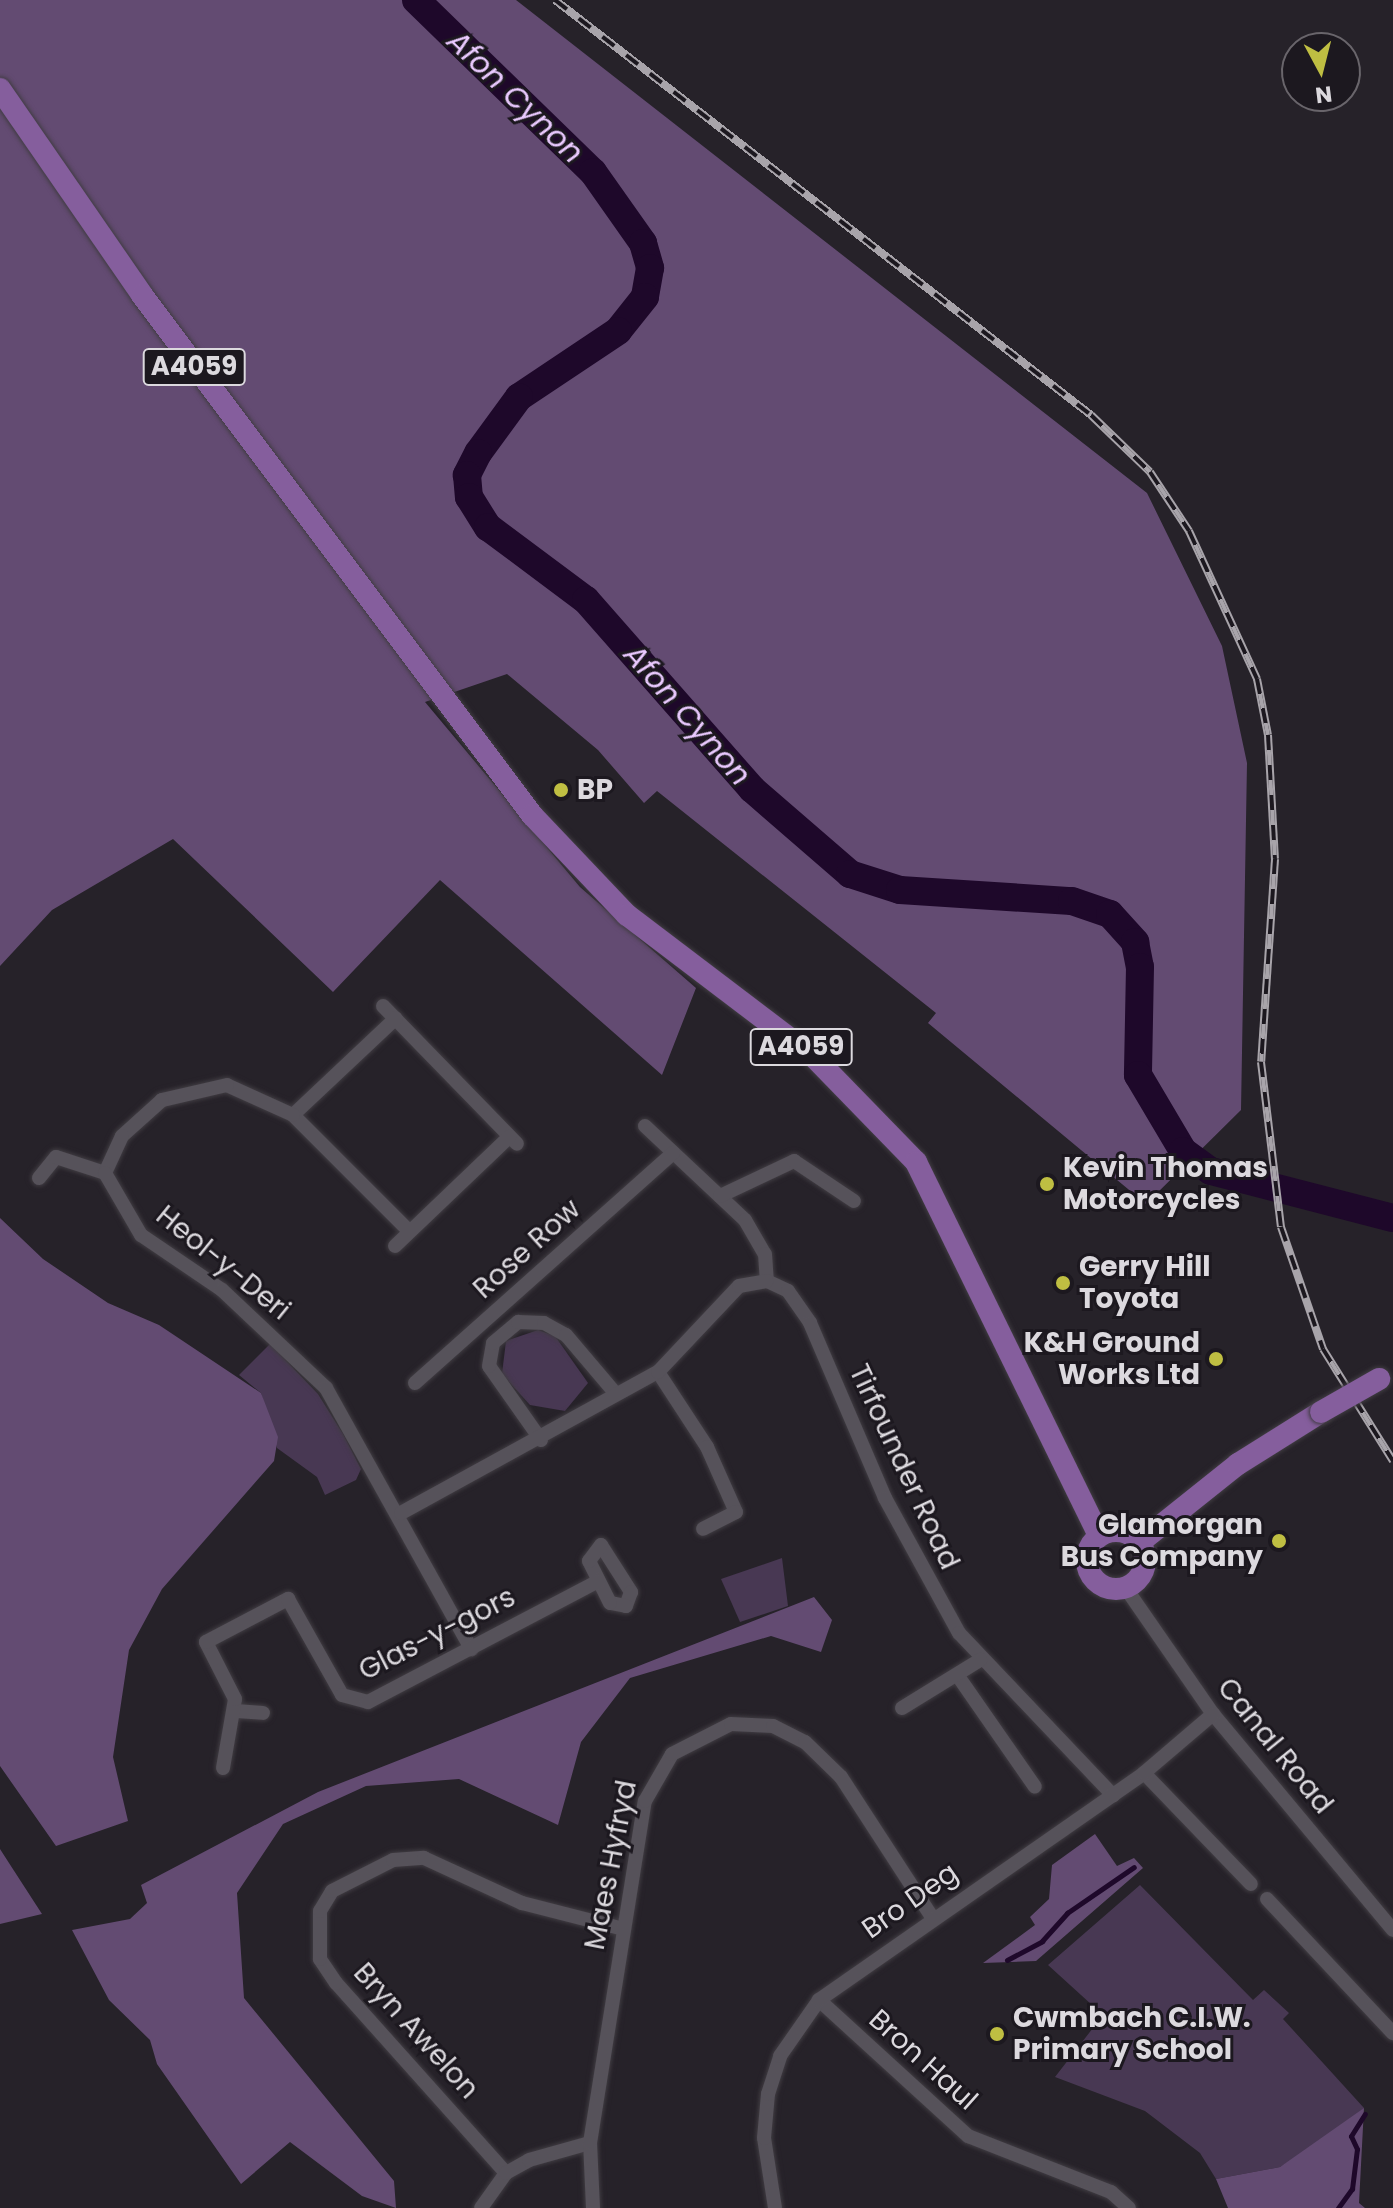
<!DOCTYPE html>
<html>
<head>
<meta charset="utf-8">
<style>
  body { margin:0 }
  #map { position:relative; width:1393px; height:2208px; overflow:hidden; background:#262229; font-family:Poppins,sans-serif }
  div>[style] { position:absolute }
  [style*='--x'] { left:calc(var(--x)*1px); top:calc(var(--y)*1px); width:calc(var(--w)*1px); rotate:calc(var(--a)*1deg) }
  .green>* { inset:0; background:#483853 }
  .forest>* { inset:0; background:#634b72 }
  .stream>* { height:5px; margin:-2.5px; padding:0 2.5px; transform-origin:2.5px; border-radius:2.5px; background:#1e082a }
  .river>* { height:28px; margin:-14px; padding:0 14px; transform-origin:14px; border-radius:14px; background:#1e082a }
  .roads { filter:drop-shadow(0 0 2px #403c42) drop-shadow(0 0 2px #403c42) }
  .minor>* { height:14px; margin:-7px; padding:0 7px; transform-origin:7px; border-radius:7px; background:#56525a }
  .primary>* { height:22px; margin:-11px; padding:0 11px; transform-origin:11px; border-radius:11px; background:#855e9d }
  .primary>.ring { margin:-11px; padding:0; box-sizing:content-box; background:none; border:22px solid #855e9d; border-radius:50% }
  .rail>* { height:8px; margin-top:-4px; transform-origin:0; background:repeating-linear-gradient(90deg,#1c181f 0 15px,#a8a4aa 0 30px); box-sizing:border-box; border-block:2px solid #a8a4aa }
  .bridges { filter:drop-shadow(0 0 2px #403c42) drop-shadow(0 0 2px #403c42) }
  .primary-bridge>* { height:22px; margin:-11px; padding:0 11px; transform-origin:11px; border-radius:11px; background:#855e9d }
  .dots>* { width:22px; height:22px; translate:-50% -50%; box-sizing:border-box; border:4px solid #1c181f; border-radius:50% }
  span { translate:-50% -50%; white-space:nowrap; text-align:center; line-height:1.15; -webkit-text-stroke:6px #1c181f; paint-order:stroke }
  .shield-label span { padding:2px 6px; background:#1c181f; border:2px solid; border-radius:6px; -webkit-text-stroke-width:0 }
  .shield-label { font-size:26px; color:#dcd9de; font-weight:700 }
  .poi-label { font-size:28px; color:#dcd9de; font-weight:700 }
  .left { translate:0 -50%; text-align:left }
  .right { translate:-100% -50%; text-align:right }
  .street-label { font-size:28px; color:#dcd9de }
  .water-label { font-size:30px; color:#eacaff; font-style:italic }
  .north { position:absolute; left:1281px; top:32px; width:80px; height:80px; box-sizing:border-box; background:#1c181f; border:2px solid #69656b; border-radius:50%; rotate:173deg; font-size:22px; font-weight:700; line-height:32px; text-align:center; color:#dcd9de }
  .north::after { content:''; display:block; margin:auto; width:28px; height:36px; background:#bfbe42; clip-path:polygon(50% 0,100% 100%,50% 72%,0 100%) }
</style>
</head>
<body>
<div id="map">
  <div class="green">
    <div style="clip-path:polygon(538px 1330px,555px 1336px,588px 1383px,565px 1411px,530px 1405px,502px 1374px,506px 1341px)"></div>
    <div style="clip-path:polygon(270px 1344px,318px 1394px,343px 1434px,361px 1469px,356px 1480px,325px 1495px,317px 1477px,277px 1448px,261px 1393px,239px 1375px)"></div>
    <div style="clip-path:polygon(782px 1558px,788px 1606px,740px 1622px,721px 1579px)"></div>
    <div style="clip-path:polygon(1140px 1885px,1253px 2000px,1264px 1990px,1289px 2013px,1283px 2019px,1364px 2108px,1340px 2131px,1280px 2167px,1216px 2179px,1200px 2153px,1145px 2111px,1055px 2077px,1103px 2015px,1048px 1965px)"></div>
  </div>
  <div class="forest">
    <div style="clip-path:polygon(0 0,516px 0,1147px 493px,1222px 646px,1247px 763px,1241px 1110px,1146px 1204px,928px 1023px,936px 1013px,657px 791px,644px 803px,598px 750px,507px 674px,425px 702px,580px 887px,696px 988px,662px 1075px,440px 880px,333px 992px,173px 839px,52px 910px,0 966px)"></div>
    <div style="clip-path:polygon(0 1218px,43px 1259px,108px 1303px,159px 1325px,261px 1393px,278px 1437px,274px 1461px,162px 1589px,129px 1650px,113px 1757px,128px 1821px,56px 1846px,0 1766px)"></div>
    <div style="clip-path:polygon(814px 1597px,832px 1620px,821px 1652px,771px 1636px,630px 1678px,581px 1742px,558px 1825px,459px 1779px,366px 1786px,283px 1824px,237px 1893px,244px 1998px,394px 2181px,396px 2208px,362px 2196px,290px 2142px,241px 2184px,157px 2064px,150px 2040px,109px 2000px,72px 1930px,130px 1919px,147px 1903px,141px 1885px,318px 1792px)"></div>
    <div style="clip-path:polygon(1095px 1834px,1117px 1866px,1134px 1858px,1143px 1868px,1036px 1961px,983px 1963px,1035px 1925px,1030px 1917px,1049px 1899px,1052px 1865px)"></div>
    <div style="clip-path:polygon(0 1849px,9px 1863px,42px 1914px,0 1924px)"></div>
    <div style="clip-path:polygon(1364px 2108px,1359px 2203px,1365px 2208px,1228px 2208px,1216px 2179px,1280px 2167px)"></div>
  </div>
  <div class="stream">
    <div style="--x:1007;--y:1960;--w:40;--a:-28"></div>
    <div style="--x:1042;--y:1941;--w:38;--a:-48"></div>
    <div style="--x:1067;--y:1913;--w:81;--a:-34.5"></div>
    <div style="--x:1338;--y:2208;--w:24;--a:-54"></div>
    <div style="--x:1352;--y:2189;--w:40;--a:-82.9"></div>
    <div style="--x:1357;--y:2149;--w:14;--a:-115"></div>
    <div style="--x:1351;--y:2136;--w:26;--a:-58"></div>
  </div>
  <div class="river">
    <div style="--x:416;--y:0;--w:247;--a:44.2"></div>
    <div style="--x:593;--y:172;--w:87;--a:54.8"></div>
    <div style="--x:643;--y:243;--w:26;--a:74"></div>
    <div style="--x:650;--y:268;--w:29;--a:100"></div>
    <div style="--x:645;--y:297;--w:43;--a:128.5"></div>
    <div style="--x:618;--y:331;--w:119;--a:146.3"></div>
    <div style="--x:519;--y:397;--w:69;--a:126.2"></div>
    <div style="--x:478;--y:453;--w:25;--a:117"></div>
    <div style="--x:467;--y:475;--w:22;--a:85"></div>
    <div style="--x:469;--y:497;--w:36;--a:58"></div>
    <div style="--x:488;--y:527;--w:122;--a:36.7"></div>
    <div style="--x:586;--y:600;--w:252;--a:48.7"></div>
    <div style="--x:752;--y:789;--w:130;--a:40.9"></div>
    <div style="--x:850;--y:874;--w:52;--a:17.7"></div>
    <div style="--x:900;--y:890;--w:172;--a:3.7"></div>
    <div style="--x:1072;--y:901;--w:40;--a:18.9"></div>
    <div style="--x:1110;--y:914;--w:38;--a:48"></div>
    <div style="--x:1135;--y:942;--w:25;--a:79"></div>
    <div style="--x:1140;--y:967;--w:108;--a:91.1"></div>
    <div style="--x:1138;--y:1075;--w:88;--a:59.4"></div>
    <div style="--x:1183;--y:1151;--w:34;--a:36"></div>
    <div style="--x:1211;--y:1171;--w:188;--a:14.5"></div>
  </div>
  <div class="roads">
    <div class="minor">
      <div style="--x:383;--y:1006;--w:192;--a:45.8"></div>
      <div style="--x:293;--y:1115;--w:141;--a:-43.3"></div>
      <div style="--x:645;--y:1126;--w:137;--a:43.2"></div>
      <div style="--x:745;--y:1220;--w:39;--a:60"></div>
      <div style="--x:765;--y:1254;--w:27;--a:86"></div>
      <div style="--x:767;--y:1281;--w:23;--a:25"></div>
      <div style="--x:788;--y:1291;--w:39;--a:55"></div>
      <div style="--x:810;--y:1323;--w:190;--a:66.8"></div>
      <div style="--x:885;--y:1498;--w:154;--a:61.3"></div>
      <div style="--x:959;--y:1633;--w:224;--a:46.5"></div>
      <div style="--x:39;--y:1178;--w:27;--a:-51"></div>
      <div style="--x:56;--y:1157;--w:52;--a:18.1"></div>
      <div style="--x:720;--y:1196;--w:82;--a:-25.3"></div>
      <div style="--x:794;--y:1161;--w:72;--a:33.7"></div>
      <div style="--x:409;--y:1231;--w:164;--a:-135"></div>
      <div style="--x:293;--y:1115;--w:72;--a:-155.6"></div>
      <div style="--x:227;--y:1085;--w:67;--a:167"></div>
      <div style="--x:162;--y:1100;--w:54;--a:138"></div>
      <div style="--x:122;--y:1136;--w:41;--a:114.7"></div>
      <div style="--x:105;--y:1173;--w:72;--a:59.9"></div>
      <div style="--x:141;--y:1235;--w:98;--a:34.2"></div>
      <div style="--x:222;--y:1290;--w:143;--a:43.3"></div>
      <div style="--x:326;--y:1388;--w:299;--a:60.9"></div>
      <div style="--x:395;--y:1246;--w:158;--a:-43.7"></div>
      <div style="--x:658;--y:1372;--w:90;--a:56.8"></div>
      <div style="--x:707;--y:1447;--w:71;--a:66"></div>
      <div style="--x:736;--y:1512;--w:37;--a:153"></div>
      <div style="--x:415;--y:1383;--w:346;--a:-41.7"></div>
      <div style="--x:541;--y:1440;--w:90;--a:-125.1"></div>
      <div style="--x:489;--y:1366;--w:23;--a:-80"></div>
      <div style="--x:493;--y:1343;--w:33;--a:-40"></div>
      <div style="--x:518;--y:1322;--w:26;--a:2"></div>
      <div style="--x:544;--y:1323;--w:25;--a:29"></div>
      <div style="--x:566;--y:1335;--w:77;--a:49.7"></div>
      <div style="--x:401;--y:1513;--w:293;--a:-28.8"></div>
      <div style="--x:658;--y:1372;--w:118;--a:-46.7"></div>
      <div style="--x:739;--y:1286;--w:28;--a:-10"></div>
      <div style="--x:601;--y:1545;--w:56;--a:57.4"></div>
      <div style="--x:631;--y:1592;--w:15;--a:110"></div>
      <div style="--x:626;--y:1606;--w:16;--a:-169"></div>
      <div style="--x:610;--y:1603;--w:47;--a:-116.6"></div>
      <div style="--x:589;--y:1561;--w:20;--a:-53"></div>
      <div style="--x:1125;--y:1587;--w:155;--a:55.3"></div>
      <div style="--x:1213;--y:1714;--w:281;--a:50.2"></div>
      <div style="--x:960;--y:1679;--w:131;--a:55.2"></div>
      <div style="--x:902;--y:1708;--w:92;--a:-31.6"></div>
      <div style="--x:236;--y:1711;--w:27;--a:4"></div>
      <div style="--x:223;--y:1768;--w:70;--a:-80.1"></div>
      <div style="--x:235;--y:1699;--w:64;--a:-117"></div>
      <div style="--x:206;--y:1642;--w:93;--a:-27.7"></div>
      <div style="--x:288;--y:1599;--w:110;--a:60.6"></div>
      <div style="--x:342;--y:1695;--w:27;--a:15"></div>
      <div style="--x:368;--y:1702;--w:260;--a:-27.7"></div>
      <div style="--x:1144;--y:1773;--w:154;--a:46.1"></div>
      <div style="--x:1267;--y:1899;--w:184;--a:46.8"></div>
      <div style="--x:819;--y:2000;--w:202;--a:42.4"></div>
      <div style="--x:968;--y:2136;--w:154;--a:21.4"></div>
      <div style="--x:1111;--y:2192;--w:24;--a:42"></div>
      <div style="--x:506;--y:2173;--w:255;--a:-131.8"></div>
      <div style="--x:336;--y:1983;--w:29;--a:-124"></div>
      <div style="--x:320;--y:1959;--w:48;--a:-90"></div>
      <div style="--x:320;--y:1911;--w:23;--a:-59"></div>
      <div style="--x:332;--y:1891;--w:68;--a:-26.9"></div>
      <div style="--x:393;--y:1860;--w:31;--a:-4"></div>
      <div style="--x:424;--y:1858;--w:108;--a:24.7"></div>
      <div style="--x:522;--y:1903;--w:105;--a:14.3"></div>
      <div style="--x:481;--y:2208;--w:43;--a:-54.5"></div>
      <div style="--x:506;--y:2173;--w:26;--a:-29"></div>
      <div style="--x:529;--y:2160;--w:63;--a:-15.6"></div>
      <div style="--x:593;--y:2208;--w:65;--a:-92.6"></div>
      <div style="--x:590;--y:2143;--w:346;--a:-80.9"></div>
      <div style="--x:645;--y:1801;--w:54;--a:-60.1"></div>
      <div style="--x:672;--y:1754;--w:66;--a:-27"></div>
      <div style="--x:731;--y:1724;--w:42;--a:2.7"></div>
      <div style="--x:773;--y:1726;--w:36;--a:27"></div>
      <div style="--x:805;--y:1742;--w:50;--a:44.2"></div>
      <div style="--x:841;--y:1777;--w:167;--a:57"></div>
      <div style="--x:775;--y:2208;--w:71;--a:-98.9"></div>
      <div style="--x:764;--y:2138;--w:44;--a:-84.8"></div>
      <div style="--x:768;--y:2094;--w:40;--a:-72"></div>
      <div style="--x:780;--y:2056;--w:68;--a:-55.1"></div>
      <div style="--x:819;--y:2000;--w:396;--a:-34.9"></div>
      <div style="--x:1144;--y:1773;--w:91;--a:-40.5"></div>
    </div>
    <div class="primary">
      <div style="--x:0;--y:89;--w:250;--a:55.4"></div>
      <div style="--x:142;--y:295;--w:650;--a:53.13"></div>
      <div style="--x:532;--y:815;--w:138;--a:46.5"></div>
      <div style="--x:627;--y:915;--w:235;--a:37.2"></div>
      <div style="--x:814;--y:1057;--w:146;--a:45.8"></div>
      <div style="--x:916;--y:1162;--w:416;--a:63.9"></div>
      <div class="ring" style="left:1087px;top:1531px;width:36px;height:36px"></div>
      <div style="--x:1139;--y:1543;--w:127;--a:-38.6"></div>
      <div style="--x:1238;--y:1464;--w:98;--a:-32.1"></div>
    </div>
  </div>
  <div class="rail">
    <div style="--x:555;--y:0;--w:678;--a:37.75"></div>
    <div style="--x:1091;--y:415;--w:82;--a:44"></div>
    <div style="--x:1150;--y:472;--w:71;--a:56.5"></div>
    <div style="--x:1189;--y:531;--w:163;--a:65.3"></div>
    <div style="--x:1257;--y:679;--w:57;--a:78.9"></div>
    <div style="--x:1268;--y:735;--w:124;--a:86.8"></div>
    <div style="--x:1275;--y:859;--w:203;--a:93.9"></div>
    <div style="--x:1261;--y:1062;--w:166;--a:83.1"></div>
    <div style="--x:1281;--y:1227;--w:129;--a:71"></div>
    <div style="--x:1323;--y:1349;--w:132;--a:58"></div>
  </div>
  <div class="bridges">
    <div class="primary-bridge">
      <div style="--x:1321;--y:1412;--w:67;--a:-29.6"></div>
    </div>
  </div>
  <div class="dots">
    <div style="left:561px;top:790px;background:#bfbe42"></div>
    <div style="left:1047px;top:1184px;background:#bfbe42"></div>
    <div style="left:1063px;top:1283px;background:#bfbe42"></div>
    <div style="left:1216px;top:1359px;background:#bfbe42"></div>
    <div style="left:1279px;top:1541px;background:#bfbe42"></div>
    <div style="left:997px;top:2034px;background:#bfbe42"></div>
  </div>
  <div class="shield-label">
    <span style="left:194px;top:367px">A4059</span>
    <span style="left:801px;top:1047px">A4059</span>
  </div>
  <div class="poi-label">
    <span class="left" style="left:577px;top:790px">BP</span>
    <span class="left" style="left:1063px;top:1184px">Kevin Thomas<br>Motorcycles</span>
    <span class="left" style="left:1079px;top:1283px">Gerry Hill<br>Toyota</span>
    <span class="right" style="left:1200px;top:1359px">K&amp;H Ground<br>Works Ltd</span>
    <span class="right" style="left:1263px;top:1541px">Glamorgan<br>Bus Company</span>
    <span class="left" style="left:1013px;top:2034px">Cwmbach C.I.W.<br>Primary School</span>
  </div>
  <div class="street-label">
    <span style="left:527px;top:1249px;rotate:-42deg">Rose Row</span>
    <span style="left:223px;top:1263px;rotate:39deg">Heol-y-Deri</span>
    <span style="left:904px;top:1467px;rotate:65deg">Tirfounder Road</span>
    <span style="left:437px;top:1634px;rotate:-27deg">Glas-y-gors</span>
    <span style="left:1275px;top:1746px;rotate:51deg">Canal Road</span>
    <span style="left:611px;top:1865px;rotate:-79deg">Maes Hyfryd</span>
    <span style="left:910px;top:1901px;rotate:-35deg">Bro Deg</span>
    <span style="left:416px;top:2031px;rotate:48deg">Bryn Awelon</span>
    <span style="left:923px;top:2060px;rotate:42deg">Bron Haul</span>
  </div>
  <div class="water-label">
    <span style="left:515px;top:97px;rotate:44deg">Afon Cynon</span>
    <span style="left:687px;top:715px;rotate:49deg">Afon Cynon</span>
  </div>
  <div class="north">N</div>
</div>
</body>
</html>
